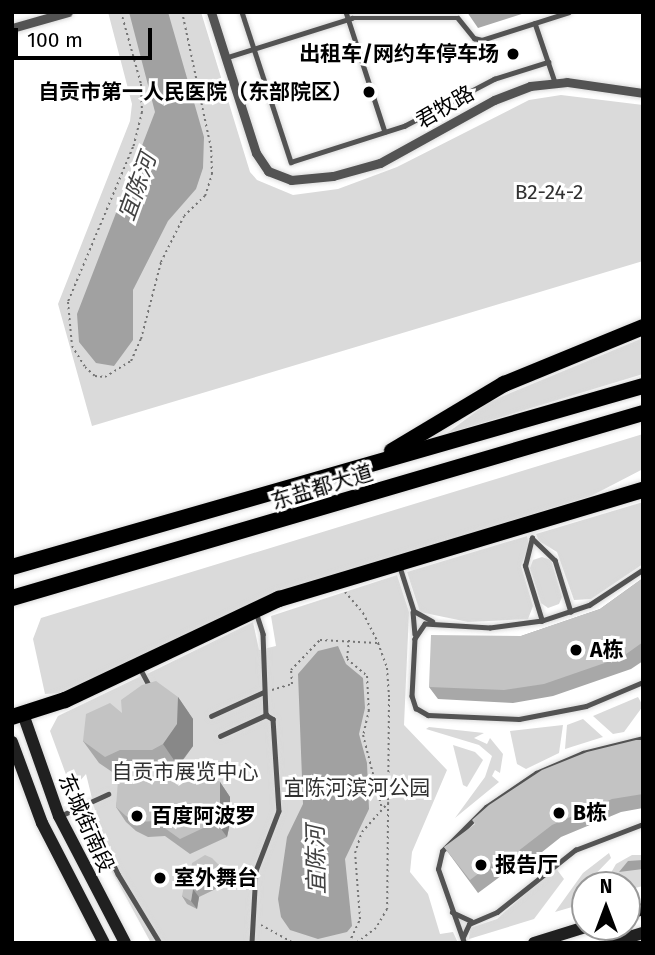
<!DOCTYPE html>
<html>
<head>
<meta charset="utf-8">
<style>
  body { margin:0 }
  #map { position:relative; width:655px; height:955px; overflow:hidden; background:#fff; font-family:"Fira Sans","Noto Sans SC",sans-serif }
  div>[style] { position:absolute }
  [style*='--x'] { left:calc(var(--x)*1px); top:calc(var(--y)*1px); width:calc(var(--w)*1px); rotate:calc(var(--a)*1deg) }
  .green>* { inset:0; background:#dadada }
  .water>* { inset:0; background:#a1a1a1 }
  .path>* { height:2px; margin-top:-1px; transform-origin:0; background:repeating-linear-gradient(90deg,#757575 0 2px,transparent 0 5.5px) }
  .roads { filter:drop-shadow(0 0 2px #dbdbdb) drop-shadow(0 0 2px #dbdbdb) }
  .service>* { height:4.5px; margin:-2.25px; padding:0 2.25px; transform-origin:2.25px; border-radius:2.25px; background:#535353 }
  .minor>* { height:9px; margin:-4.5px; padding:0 4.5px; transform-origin:4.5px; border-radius:4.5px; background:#535353 }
  .secondary>* { height:12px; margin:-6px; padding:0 6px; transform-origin:6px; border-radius:6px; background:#202020 }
  .trunk>* { height:16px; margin:-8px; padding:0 8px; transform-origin:8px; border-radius:8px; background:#000 }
  .wall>* { inset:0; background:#a8a8a8 }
  .shaded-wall>* { inset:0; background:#888 }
  .building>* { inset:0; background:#c3c3c3 }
  .dots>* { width:19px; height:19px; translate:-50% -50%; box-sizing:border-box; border:4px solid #fff; border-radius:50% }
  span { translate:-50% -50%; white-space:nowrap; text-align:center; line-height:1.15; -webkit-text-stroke:6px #fff; paint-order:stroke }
  .poi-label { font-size:21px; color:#000; font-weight:700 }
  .right { translate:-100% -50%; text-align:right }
  .left { translate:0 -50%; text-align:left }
  .street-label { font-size:21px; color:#000 }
  .park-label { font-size:21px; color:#313131 }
  .water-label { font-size:23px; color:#424242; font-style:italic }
  .frame { position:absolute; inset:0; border:14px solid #000; pointer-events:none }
  .north { position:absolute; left:571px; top:871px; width:70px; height:70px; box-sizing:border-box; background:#fff; border:2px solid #999; border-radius:50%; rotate:0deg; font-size:19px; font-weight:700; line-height:28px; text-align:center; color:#000 }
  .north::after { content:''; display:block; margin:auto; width:24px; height:32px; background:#000; clip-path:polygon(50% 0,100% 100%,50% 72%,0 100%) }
  .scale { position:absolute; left:14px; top:28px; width:138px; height:32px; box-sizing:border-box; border:4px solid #000; border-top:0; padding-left:9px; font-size:21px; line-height:24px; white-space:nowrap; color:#000; -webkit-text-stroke:5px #fff; paint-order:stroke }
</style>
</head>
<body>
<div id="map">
  <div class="green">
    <div style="clip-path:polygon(108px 12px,201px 12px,250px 172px,257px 180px,293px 195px,338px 189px,397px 167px,529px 100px,561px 95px,643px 105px,643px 261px,92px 426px,58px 304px,130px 121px,132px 104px)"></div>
    <div style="clip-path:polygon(643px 338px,643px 374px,446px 434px,489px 402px)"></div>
    <div style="clip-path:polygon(643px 434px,643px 469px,591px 496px,263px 598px,63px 693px,45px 694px,33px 639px,41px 618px)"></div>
    <div style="clip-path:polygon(643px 502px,643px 564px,591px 599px,574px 600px,557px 552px,539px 541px,536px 534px)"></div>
    <div style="clip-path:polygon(527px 536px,529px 545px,521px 566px,533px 606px,528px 619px,468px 622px,420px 612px,407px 572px)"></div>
    <div style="clip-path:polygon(542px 557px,551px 560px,562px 597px,559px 604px,548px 608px,541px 603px,530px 568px,533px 560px)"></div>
    <div style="clip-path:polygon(397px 575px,409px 612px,404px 725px,447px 770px,412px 852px,410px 872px,428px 894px,440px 934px,453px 932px,458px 943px,151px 943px,83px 818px,107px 859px,86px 774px,78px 783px,75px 799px,50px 731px,58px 716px,141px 676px,148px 679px,147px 674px,253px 622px,259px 650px,276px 646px,271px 616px)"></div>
    <div style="clip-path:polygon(638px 697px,643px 706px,624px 732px,613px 734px,593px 716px)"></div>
    <div style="clip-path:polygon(583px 719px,603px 737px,565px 749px,567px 725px)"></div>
    <div style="clip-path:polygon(563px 725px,559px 753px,526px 769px,517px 764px,510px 731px)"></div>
    <div style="clip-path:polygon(429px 727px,484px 733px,474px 738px,487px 744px,490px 738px,503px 754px,500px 773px,495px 770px,492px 776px,499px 782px,455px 818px,485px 777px,492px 756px,479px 745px,426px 729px)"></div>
    <div style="clip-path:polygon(453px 745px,475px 752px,483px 760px,467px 787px,463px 785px)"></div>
    <div style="clip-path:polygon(609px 853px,611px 858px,585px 885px,579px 905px,555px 912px,583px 873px)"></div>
    <div style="clip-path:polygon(632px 855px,643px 855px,643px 886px,627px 890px,627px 885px,604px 885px,616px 864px)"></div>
    <div style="clip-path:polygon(555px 867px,564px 879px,534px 919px,469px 939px,470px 928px,497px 919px)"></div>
  </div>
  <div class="water">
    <div style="clip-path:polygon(129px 12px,168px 12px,204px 137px,203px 168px,196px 189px,168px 221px,133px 290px,133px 340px,114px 366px,96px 363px,79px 342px,77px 314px,155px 112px)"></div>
    <div style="clip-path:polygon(338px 646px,346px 664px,363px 678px,365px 708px,359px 734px,367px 763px,369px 809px,345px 859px,352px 926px,347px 932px,318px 939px,290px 930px,281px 917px,278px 899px,287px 837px,303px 804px,298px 674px,318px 651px)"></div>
    <div style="clip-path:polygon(643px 860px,643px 869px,619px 872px,628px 861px)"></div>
  </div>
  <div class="path">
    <div style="--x:121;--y:12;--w:75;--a:74.5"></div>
    <div style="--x:141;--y:84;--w:28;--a:88"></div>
    <div style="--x:142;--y:112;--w:36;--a:104"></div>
    <div style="--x:133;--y:147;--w:168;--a:112.8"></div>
    <div style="--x:68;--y:302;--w:44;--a:84.8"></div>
    <div style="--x:72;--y:346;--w:25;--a:58"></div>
    <div style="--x:85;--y:367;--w:13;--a:42"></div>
    <div style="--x:95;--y:376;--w:10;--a:6"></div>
    <div style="--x:105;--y:377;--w:31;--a:-32"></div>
    <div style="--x:131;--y:361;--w:24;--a:-66"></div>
    <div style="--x:141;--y:339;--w:80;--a:-75.4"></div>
    <div style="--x:161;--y:262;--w:51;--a:-63.4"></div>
    <div style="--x:184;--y:216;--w:29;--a:-44"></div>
    <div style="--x:205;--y:196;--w:23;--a:-72"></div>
    <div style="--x:212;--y:174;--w:26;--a:-92"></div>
    <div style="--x:211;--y:148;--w:139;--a:-102"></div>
    <div style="--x:345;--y:592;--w:28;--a:49"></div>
    <div style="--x:363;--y:613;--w:34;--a:63"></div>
    <div style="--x:378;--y:643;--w:27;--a:70"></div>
    <div style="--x:387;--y:668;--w:31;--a:86"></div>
    <div style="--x:389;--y:699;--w:210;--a:90.5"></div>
    <div style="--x:387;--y:909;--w:22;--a:120"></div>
    <div style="--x:376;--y:928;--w:25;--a:143"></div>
    <div style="--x:349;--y:640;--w:19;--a:96"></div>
    <div style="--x:347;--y:659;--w:26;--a:40"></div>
    <div style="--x:367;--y:676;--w:34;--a:87"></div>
    <div style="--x:369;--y:710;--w:26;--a:103"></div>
    <div style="--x:363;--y:735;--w:76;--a:75.6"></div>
    <div style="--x:272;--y:690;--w:21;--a:-17"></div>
    <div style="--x:292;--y:684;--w:14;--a:-94"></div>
    <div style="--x:291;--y:670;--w:42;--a:-46"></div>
    <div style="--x:320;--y:640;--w:57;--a:3"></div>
    <div style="--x:261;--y:925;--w:38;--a:29"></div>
    <div style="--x:349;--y:943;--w:26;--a:-65"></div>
    <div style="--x:360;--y:919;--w:66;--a:-94.3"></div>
    <div style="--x:355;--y:853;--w:22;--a:-72"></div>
    <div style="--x:362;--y:832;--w:40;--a:-48"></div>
  </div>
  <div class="roads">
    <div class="service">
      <div style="--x:242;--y:12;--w:158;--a:71.9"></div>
      <div style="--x:291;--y:162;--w:119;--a:-17.7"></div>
      <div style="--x:404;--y:126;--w:102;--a:-27.6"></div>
      <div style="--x:494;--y:79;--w:57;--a:-17.5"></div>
      <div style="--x:346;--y:12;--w:126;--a:72"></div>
      <div style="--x:535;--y:23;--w:62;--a:71.3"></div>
      <div style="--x:225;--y:58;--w:133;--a:-17.5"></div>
      <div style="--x:352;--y:18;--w:106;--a:0"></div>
      <div style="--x:458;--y:18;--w:26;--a:51"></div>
      <div style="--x:474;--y:38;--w:8;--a:14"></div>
      <div style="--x:482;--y:40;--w:91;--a:-17.8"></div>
      <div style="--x:400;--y:567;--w:46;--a:72.3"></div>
      <div style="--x:414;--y:611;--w:21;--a:29"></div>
      <div style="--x:643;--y:570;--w:64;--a:146.6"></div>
      <div style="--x:590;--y:605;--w:51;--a:161.6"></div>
      <div style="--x:542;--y:621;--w:52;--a:172.3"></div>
      <div style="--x:490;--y:628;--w:65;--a:-176.5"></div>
      <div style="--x:425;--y:624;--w:18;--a:124"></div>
      <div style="--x:415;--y:639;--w:57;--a:93"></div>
      <div style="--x:412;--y:696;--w:13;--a:72"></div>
      <div style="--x:416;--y:708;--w:14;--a:30"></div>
      <div style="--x:428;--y:715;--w:91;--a:2.5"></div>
      <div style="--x:519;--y:719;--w:68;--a:-11"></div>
      <div style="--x:586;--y:706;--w:62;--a:-22.8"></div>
      <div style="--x:413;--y:612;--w:22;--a:85"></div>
      <div style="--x:257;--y:615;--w:20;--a:72"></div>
      <div style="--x:263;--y:634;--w:81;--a:87.9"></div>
      <div style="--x:542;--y:621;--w:58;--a:-107.2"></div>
      <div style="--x:525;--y:566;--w:29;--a:-76"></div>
      <div style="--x:532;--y:538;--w:32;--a:44"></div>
      <div style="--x:555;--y:560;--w:54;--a:72.9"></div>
      <div style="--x:140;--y:668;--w:21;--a:62"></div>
      <div style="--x:211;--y:716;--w:58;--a:-24.4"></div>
      <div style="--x:220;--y:736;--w:51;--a:-24.5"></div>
      <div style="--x:266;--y:715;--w:8;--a:30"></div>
      <div style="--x:273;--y:719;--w:92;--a:86.3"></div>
      <div style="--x:279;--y:811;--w:64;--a:111"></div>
      <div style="--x:256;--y:871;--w:72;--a:93.2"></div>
      <div style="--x:85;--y:805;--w:76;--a:64.4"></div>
      <div style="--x:118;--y:874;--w:81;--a:58.7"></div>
      <div style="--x:60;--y:816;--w:53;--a:-24.6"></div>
      <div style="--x:452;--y:912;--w:21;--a:25"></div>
      <div style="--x:463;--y:937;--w:14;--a:-65"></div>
      <div style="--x:469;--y:924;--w:30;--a:-23"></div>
      <div style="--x:497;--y:912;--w:100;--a:-38.5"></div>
      <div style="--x:575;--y:850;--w:73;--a:-20.9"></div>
      <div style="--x:464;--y:943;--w:78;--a:-109.4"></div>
      <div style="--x:438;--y:869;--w:18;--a:-77"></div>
      <div style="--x:442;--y:851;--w:62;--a:-45"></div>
      <div style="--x:486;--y:807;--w:60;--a:-34.2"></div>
      <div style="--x:536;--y:773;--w:51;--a:-23.1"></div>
      <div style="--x:583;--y:753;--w:62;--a:-14"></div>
    </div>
    <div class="minor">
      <div style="--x:211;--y:12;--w:148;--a:72.3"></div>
      <div style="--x:256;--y:153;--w:22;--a:56"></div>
      <div style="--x:268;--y:171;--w:25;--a:21"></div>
      <div style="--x:291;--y:180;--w:42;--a:-5.4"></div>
      <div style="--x:333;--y:176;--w:49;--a:-15.5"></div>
      <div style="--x:380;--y:163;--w:130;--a:-28.9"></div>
      <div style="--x:494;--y:100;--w:39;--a:-21"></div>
      <div style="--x:530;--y:86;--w:37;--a:-6"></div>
      <div style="--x:567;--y:82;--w:77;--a:8.2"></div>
      <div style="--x:12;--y:28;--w:58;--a:-15.9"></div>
    </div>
    <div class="secondary">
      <div style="--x:23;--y:714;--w:108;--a:70.6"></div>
      <div style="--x:59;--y:816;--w:143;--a:62.5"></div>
      <div style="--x:12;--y:742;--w:86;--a:69.7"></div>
      <div style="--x:42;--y:823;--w:135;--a:62.7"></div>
      <div style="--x:627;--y:914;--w:17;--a:-17"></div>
      <div style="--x:534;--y:943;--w:53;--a:-17.4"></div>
      <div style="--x:610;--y:943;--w:34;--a:-17"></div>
    </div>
    <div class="trunk">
      <div style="--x:392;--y:451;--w:131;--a:-30.9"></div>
      <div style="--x:504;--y:384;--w:150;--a:-22.3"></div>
      <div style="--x:12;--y:567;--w:656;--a:-16.01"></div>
      <div style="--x:12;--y:598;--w:658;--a:-16.34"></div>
      <div style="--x:12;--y:717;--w:56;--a:-17.8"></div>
      <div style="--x:65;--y:700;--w:237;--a:-25.3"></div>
      <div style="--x:279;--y:599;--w:380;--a:-16.7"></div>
    </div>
  </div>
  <div class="wall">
    <div style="clip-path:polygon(467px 12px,528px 12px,478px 28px)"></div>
    <div style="clip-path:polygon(643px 578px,643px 661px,631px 669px,553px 696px,513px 703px,438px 699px,429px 687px,521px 636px,600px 609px)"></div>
    <div style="clip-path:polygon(178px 697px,193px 719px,193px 746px,181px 763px,220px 782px,230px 797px,230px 823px,227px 837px,190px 854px,165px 836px,148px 837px,136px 831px,126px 822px,116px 807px,121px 778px,99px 763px,83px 741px,122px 713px)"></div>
    <div style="clip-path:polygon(643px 740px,643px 808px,621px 812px,561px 837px,513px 875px,509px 870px,478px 893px,444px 847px)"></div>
    <div style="clip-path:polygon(218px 864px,223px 871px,222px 886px,199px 897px,197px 909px,187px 904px,182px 896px,189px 887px)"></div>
  </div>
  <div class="shaded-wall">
    <div style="clip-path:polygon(178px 697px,193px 719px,193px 746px,178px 766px,163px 744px)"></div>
    <div style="clip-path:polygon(220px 782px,230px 797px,230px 823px,227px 837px,216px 822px)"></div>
    <div style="clip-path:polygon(218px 864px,223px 871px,222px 886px,217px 878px)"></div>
    <div style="clip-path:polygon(193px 889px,199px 897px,197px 909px,191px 901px)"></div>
  </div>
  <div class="building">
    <div style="clip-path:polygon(643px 578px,643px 642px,622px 657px,544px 684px,504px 690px,429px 687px,431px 635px,521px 636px,600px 609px)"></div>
    <div style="clip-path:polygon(156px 681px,178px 697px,177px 724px,163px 744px,152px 750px,120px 750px,105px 757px,83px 741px,86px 714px,110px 703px,122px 713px,121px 700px,142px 685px)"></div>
    <div style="clip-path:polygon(636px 740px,643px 740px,643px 794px,612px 799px,552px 825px,504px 862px,500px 857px,470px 880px,444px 847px,475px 824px,472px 820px,489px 805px,542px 770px,587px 752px)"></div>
    <div style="clip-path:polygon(187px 760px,220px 782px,220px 809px,216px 822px,180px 839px,155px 821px,138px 822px,126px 816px,116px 807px,118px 780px,135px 769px,159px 772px)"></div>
    <div style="clip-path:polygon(205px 855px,212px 858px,218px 864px,217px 878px,193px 889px,191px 901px,182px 896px,184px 886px,189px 887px,192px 863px)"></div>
  </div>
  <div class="dots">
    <div style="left:513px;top:54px;background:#000"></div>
    <div style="left:369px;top:92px;background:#000"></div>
    <div style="left:576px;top:650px;background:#000"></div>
    <div style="left:559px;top:813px;background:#000"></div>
    <div style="left:137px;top:816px;background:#000"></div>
    <div style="left:481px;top:865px;background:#000"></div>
    <div style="left:160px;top:878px;background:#000"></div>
  </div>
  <div class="poi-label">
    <span class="right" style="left:499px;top:54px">出租车/网约车停车场</span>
    <span class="right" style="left:353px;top:92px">自贡市第一人民医院（东部院区）</span>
    <span class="left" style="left:590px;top:650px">A栋</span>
    <span class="left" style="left:573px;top:813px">B栋</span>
    <span class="left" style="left:151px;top:816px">百度阿波罗</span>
    <span class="left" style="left:495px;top:865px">报告厅</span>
    <span class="left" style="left:174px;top:878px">室外舞台</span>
  </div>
  <div class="street-label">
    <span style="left:445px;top:107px;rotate:-30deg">君牧路</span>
    <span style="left:322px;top:487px;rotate:-17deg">东盐都大道</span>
    <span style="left:86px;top:823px;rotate:66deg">东城街南段</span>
  </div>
  <div class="park-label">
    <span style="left:549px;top:192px">B2-24-2</span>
    <span style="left:185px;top:772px">自贡市展览中心</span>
    <span style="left:357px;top:788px">宜陈河滨河公园</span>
  </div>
  <div class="water-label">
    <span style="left:137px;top:187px;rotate:-70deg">宜陈河</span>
    <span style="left:316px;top:860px;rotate:-91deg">宜陈河</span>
  </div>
  <div class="frame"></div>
  <div class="north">N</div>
  <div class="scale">100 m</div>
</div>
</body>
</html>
